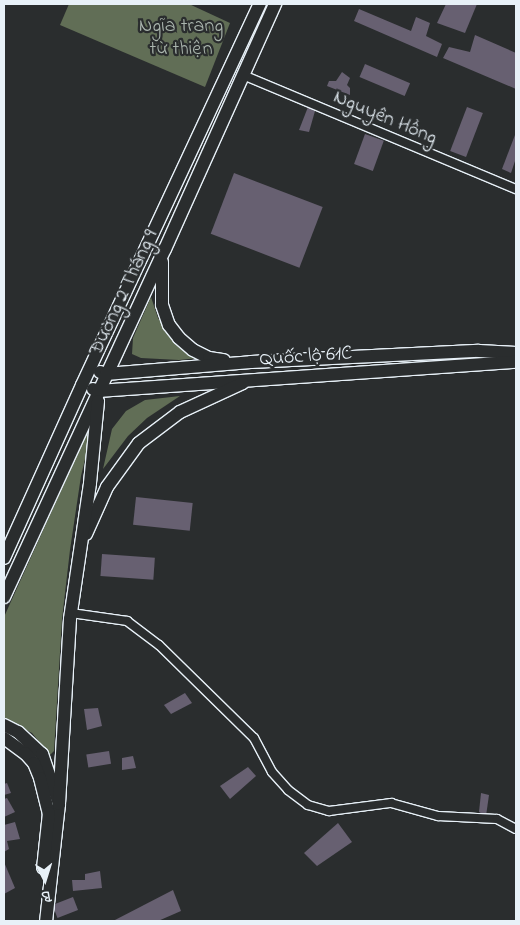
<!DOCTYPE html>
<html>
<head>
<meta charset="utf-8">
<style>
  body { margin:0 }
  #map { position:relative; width:520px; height:925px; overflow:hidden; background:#2a2d2e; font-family:"Indie Flower",sans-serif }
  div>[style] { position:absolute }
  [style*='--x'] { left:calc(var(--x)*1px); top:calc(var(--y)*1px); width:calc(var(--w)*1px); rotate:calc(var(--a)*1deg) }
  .green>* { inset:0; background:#616e56 }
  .building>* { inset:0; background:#676071; transform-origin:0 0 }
  .roads { filter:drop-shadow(1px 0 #e8f1f8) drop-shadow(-1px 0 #e8f1f8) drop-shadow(0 1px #e8f1f8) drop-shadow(0 -1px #e8f1f8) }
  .minor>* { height:8px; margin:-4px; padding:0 4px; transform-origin:4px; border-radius:4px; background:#2a2d2e }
  .trunk>* { height:12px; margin:-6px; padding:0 6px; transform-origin:6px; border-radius:6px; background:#2a2d2e }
  span { translate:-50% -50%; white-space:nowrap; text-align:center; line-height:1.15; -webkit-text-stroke:4.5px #2a2d2e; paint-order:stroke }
  .park-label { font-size:20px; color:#abb6af }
  .street-label { font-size:20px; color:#e8f1f8 }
  .frame { position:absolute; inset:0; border:5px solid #e8f1f8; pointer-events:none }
  .north { position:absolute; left:20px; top:855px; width:50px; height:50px; -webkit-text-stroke:4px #2a2d2e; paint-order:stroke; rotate:175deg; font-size:14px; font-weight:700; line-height:20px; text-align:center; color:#e8f1f8 }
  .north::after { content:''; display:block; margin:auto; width:18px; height:22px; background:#e8f1f8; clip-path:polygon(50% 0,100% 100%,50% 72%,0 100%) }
</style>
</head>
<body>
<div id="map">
  <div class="green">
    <i style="clip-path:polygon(69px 4px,189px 4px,230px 23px,205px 87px,60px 25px)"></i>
    <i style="clip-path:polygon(151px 297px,158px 318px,170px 336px,198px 358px,179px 360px,141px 358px,132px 354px,133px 338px)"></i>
    <i style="clip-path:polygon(180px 396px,147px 418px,128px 436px,103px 469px,112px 429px,126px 411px,145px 400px)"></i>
    <i style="clip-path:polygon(87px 433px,91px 434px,81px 476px,70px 550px,62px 619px,54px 751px,50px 755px,32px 733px,4px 718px,4px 617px)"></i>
  </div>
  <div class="building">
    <i style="clip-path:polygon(446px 4px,477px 4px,465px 33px,437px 23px)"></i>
    <i style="clip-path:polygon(359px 9px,411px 31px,416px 17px,430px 23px,426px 36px,442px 44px,437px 57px,354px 21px)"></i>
    <i style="clip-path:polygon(475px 35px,516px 53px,516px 89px,443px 58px,449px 47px,470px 52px)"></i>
    <i style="left:365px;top:64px;width:49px;height:14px;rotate:23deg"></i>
    <i style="clip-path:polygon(342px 72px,350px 78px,347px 85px,350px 88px,350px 95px,327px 86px,329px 81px,336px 81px)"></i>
    <i style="clip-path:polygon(308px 107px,315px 111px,309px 132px,299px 130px)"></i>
    <i style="left:467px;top:107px;width:17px;height:47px;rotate:21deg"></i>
    <i style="left:365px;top:134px;width:20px;height:32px;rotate:20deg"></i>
    <i style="clip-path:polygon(515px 135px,516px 158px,511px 173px,502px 169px)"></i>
    <i style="left:234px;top:173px;width:95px;height:65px;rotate:21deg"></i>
    <i style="left:136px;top:497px;width:57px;height:28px;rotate:6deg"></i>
    <i style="left:102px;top:554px;width:53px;height:22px;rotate:4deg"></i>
    <i style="clip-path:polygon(185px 693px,192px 703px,171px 714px,164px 705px)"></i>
    <i style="clip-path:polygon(98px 708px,102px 726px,87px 730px,84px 709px)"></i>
    <i style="left:109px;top:751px;width:13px;height:23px;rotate:81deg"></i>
    <i style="clip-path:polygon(133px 756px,136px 768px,122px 770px,122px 758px)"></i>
    <i style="clip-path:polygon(248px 767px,256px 776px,230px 799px,220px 786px)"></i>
    <i style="clip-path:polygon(7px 783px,11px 793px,4px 795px,4px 784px)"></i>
    <i style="clip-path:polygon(481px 793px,489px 795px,486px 816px,479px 812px)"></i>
    <i style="clip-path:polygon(7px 798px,15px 812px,4px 817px,4px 799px)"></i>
    <i style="clip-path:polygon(15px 822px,20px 839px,7px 841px,9px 849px,4px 852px,4px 825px)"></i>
    <i style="clip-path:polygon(338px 823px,352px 842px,317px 866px,304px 853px)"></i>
    <i style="clip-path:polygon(4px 862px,15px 888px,4px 894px)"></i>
    <i style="clip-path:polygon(100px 871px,102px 888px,73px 891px,72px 880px,85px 880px,85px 874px)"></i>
    <i style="clip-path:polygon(173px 890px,181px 911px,158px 921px,113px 921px)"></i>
    <i style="left:73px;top:897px;width:14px;height:22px;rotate:69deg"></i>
  </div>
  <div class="roads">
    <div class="minor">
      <i style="--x:243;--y:75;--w:296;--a:22.7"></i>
      <i style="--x:71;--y:613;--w:57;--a:8.1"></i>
      <i style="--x:127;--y:621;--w:40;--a:37"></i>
      <i style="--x:159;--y:645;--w:133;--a:44.4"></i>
      <i style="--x:254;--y:738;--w:38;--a:62"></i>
      <i style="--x:272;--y:772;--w:24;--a:48"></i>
      <i style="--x:288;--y:790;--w:25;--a:37"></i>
      <i style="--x:308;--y:805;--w:22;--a:16"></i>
      <i style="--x:329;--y:811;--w:63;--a:-7.4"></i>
      <i style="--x:391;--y:803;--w:49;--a:15.5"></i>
      <i style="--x:438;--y:816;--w:59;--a:2.9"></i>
      <i style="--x:497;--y:819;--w:21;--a:28"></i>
    </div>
    <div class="trunk">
      <i style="--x:162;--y:262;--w:43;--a:90"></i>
      <i style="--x:162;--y:305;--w:21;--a:71"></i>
      <i style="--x:169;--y:325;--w:16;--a:52"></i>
      <i style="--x:179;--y:338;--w:18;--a:41"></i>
      <i style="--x:193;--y:350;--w:18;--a:27"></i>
      <i style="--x:209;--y:358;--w:15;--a:8"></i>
      <i style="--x:100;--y:372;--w:6;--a:18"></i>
      <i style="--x:106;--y:374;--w:145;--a:-4.7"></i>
      <i style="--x:251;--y:362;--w:228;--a:-2.8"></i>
      <i style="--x:479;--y:351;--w:37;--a:3"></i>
      <i style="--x:93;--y:389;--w:5;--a:22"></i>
      <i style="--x:98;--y:391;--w:419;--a:-4"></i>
      <i style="--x:86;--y:534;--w:51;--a:-65.9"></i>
      <i style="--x:107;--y:487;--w:54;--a:-54"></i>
      <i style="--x:139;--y:443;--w:51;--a:-37.1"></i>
      <i style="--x:180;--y:412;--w:69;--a:-24.7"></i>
      <i style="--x:4;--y:558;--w:190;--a:-65.7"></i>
      <i style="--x:82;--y:385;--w:421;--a:-65"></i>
      <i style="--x:4;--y:597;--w:383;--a:-65.2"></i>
      <i style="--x:165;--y:249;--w:269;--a:-65.8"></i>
      <i style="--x:4;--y:725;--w:16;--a:27"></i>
      <i style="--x:18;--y:732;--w:33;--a:43"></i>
      <i style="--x:42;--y:754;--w:53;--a:71.2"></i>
      <i style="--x:59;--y:804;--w:118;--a:96.3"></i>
      <i style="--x:4;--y:738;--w:26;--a:36"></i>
      <i style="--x:25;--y:753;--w:13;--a:48"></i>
      <i style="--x:34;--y:763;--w:16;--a:68"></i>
      <i style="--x:40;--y:778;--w:36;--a:76"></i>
      <i style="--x:49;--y:813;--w:55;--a:96.2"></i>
      <i style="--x:59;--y:804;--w:185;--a:-86.6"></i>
      <i style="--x:70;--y:619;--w:137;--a:-81.6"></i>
      <i style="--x:90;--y:483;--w:82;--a:-84.4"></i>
    </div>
  </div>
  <div class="park-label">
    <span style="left:181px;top:38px">Ngĩa trang<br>từ thiện</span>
  </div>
  <div class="street-label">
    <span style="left:385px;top:118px;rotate:23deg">Nguyên Hồng</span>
    <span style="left:124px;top:293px;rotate:-65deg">Đường 2 Tháng 9</span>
    <span style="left:306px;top:357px;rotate:-4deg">Quốc lộ 61C</span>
  </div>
  <div class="frame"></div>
  <div class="north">B</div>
</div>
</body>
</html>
